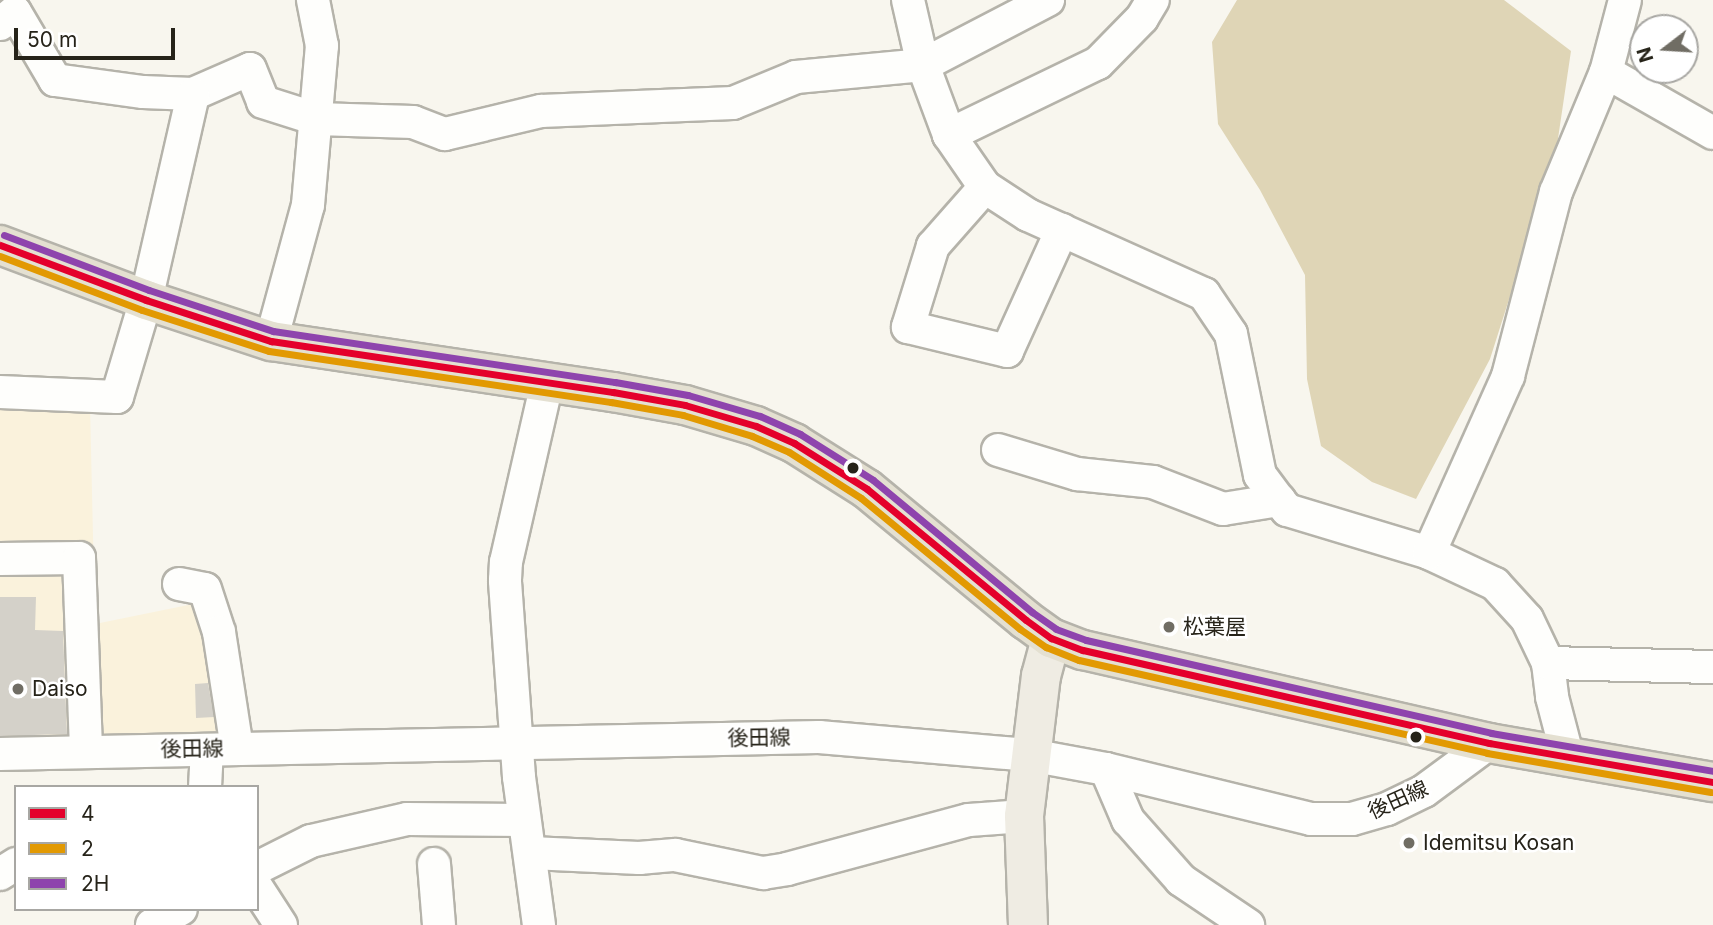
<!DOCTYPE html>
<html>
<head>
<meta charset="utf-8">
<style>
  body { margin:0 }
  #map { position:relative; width:1713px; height:925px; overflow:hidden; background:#f8f6ee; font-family:Inter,"Noto Sans JP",sans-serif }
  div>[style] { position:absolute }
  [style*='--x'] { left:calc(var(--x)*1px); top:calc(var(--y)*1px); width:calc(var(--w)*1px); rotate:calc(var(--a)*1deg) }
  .built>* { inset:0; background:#faf2dc }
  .forest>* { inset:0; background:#dfd5b6 }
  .building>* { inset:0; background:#d4d1c9 }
  .roads { filter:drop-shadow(2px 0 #b5b3aa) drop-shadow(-2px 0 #b5b3aa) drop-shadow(0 2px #b5b3aa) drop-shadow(0 -2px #b5b3aa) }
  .minor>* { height:32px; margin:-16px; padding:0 16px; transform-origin:16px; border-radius:16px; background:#fefefc }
  .major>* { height:38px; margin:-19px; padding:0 19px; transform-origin:19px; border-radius:19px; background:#efece3 }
  .highway>* { height:38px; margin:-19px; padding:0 19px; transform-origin:19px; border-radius:19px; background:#e4e0d1 }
  .bus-1>* { height:7px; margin:-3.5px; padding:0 3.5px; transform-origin:3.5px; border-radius:3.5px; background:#e4002b }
  .bus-2>* { height:7px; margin:-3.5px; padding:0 3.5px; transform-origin:3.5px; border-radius:3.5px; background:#e29902 }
  .bus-3>* { height:7px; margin:-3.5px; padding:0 3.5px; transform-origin:3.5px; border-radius:3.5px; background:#8e44ad }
  .dots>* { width:19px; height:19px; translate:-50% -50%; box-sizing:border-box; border:4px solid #fff; border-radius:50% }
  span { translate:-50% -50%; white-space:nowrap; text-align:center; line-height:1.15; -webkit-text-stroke:5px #fff; paint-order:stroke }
  .poi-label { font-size:21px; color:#262319 }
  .left { translate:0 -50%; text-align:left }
  .street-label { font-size:21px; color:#262319 }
  .legend { position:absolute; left:14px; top:785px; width:245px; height:126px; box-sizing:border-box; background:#fff; border:2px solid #a8a7a3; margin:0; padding:9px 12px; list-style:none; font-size:21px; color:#262319 }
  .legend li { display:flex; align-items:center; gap:14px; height:35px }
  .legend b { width:35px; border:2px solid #a8a7a3 }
  .north { position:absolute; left:1629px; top:14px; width:70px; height:70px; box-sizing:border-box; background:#fff; border:2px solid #a8a7a3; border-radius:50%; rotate:253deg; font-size:19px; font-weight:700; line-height:28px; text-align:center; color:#262319 }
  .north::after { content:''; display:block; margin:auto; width:24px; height:32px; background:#706d64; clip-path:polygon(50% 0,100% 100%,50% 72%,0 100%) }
  .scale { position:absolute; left:14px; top:28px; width:161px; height:32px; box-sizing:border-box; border:4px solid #262319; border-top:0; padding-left:9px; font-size:21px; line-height:24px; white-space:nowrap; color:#262319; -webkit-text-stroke:5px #fff; paint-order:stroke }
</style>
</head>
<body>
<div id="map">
  <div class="built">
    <i style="clip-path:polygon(0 401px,90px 405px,95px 624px,198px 603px,215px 683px,217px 743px,0 745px)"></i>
  </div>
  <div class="forest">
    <i style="clip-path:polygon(1237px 0,1504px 0,1571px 51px,1556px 152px,1490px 359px,1416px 499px,1372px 482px,1321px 446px,1307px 379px,1305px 275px,1260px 190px,1218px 124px,1212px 42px)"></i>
  </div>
  <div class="building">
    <i style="clip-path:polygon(0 597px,36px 597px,35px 630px,63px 631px,67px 734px,0 736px)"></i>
    <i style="clip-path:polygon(208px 683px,214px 717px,196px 718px,195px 684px)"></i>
  </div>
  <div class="roads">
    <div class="minor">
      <i style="--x:908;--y:0;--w:67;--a:77"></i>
      <i style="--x:923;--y:65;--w:75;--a:69.6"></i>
      <i style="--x:949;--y:135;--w:63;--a:55.3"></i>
      <i style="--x:985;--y:187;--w:51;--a:33.1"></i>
      <i style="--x:1028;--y:215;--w:193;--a:24.2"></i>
      <i style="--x:1204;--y:294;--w:48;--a:56"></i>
      <i style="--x:1231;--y:334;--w:144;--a:78.4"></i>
      <i style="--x:1260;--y:475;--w:31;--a:53"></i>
      <i style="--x:1279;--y:500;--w:13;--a:51"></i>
      <i style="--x:1287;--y:510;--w:148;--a:16.8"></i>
      <i style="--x:1429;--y:553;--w:73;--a:25.2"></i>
      <i style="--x:1495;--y:584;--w:47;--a:47.6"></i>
      <i style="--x:1527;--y:619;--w:49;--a:64.5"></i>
      <i style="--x:1548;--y:663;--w:34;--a:83"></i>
      <i style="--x:1552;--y:697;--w:63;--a:75.3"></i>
      <i style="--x:0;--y:24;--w:19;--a:-39"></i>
      <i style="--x:15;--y:12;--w:79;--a:59.5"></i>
      <i style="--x:55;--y:80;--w:89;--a:7.8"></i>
      <i style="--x:143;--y:92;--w:50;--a:2.3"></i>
      <i style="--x:193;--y:94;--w:62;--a:-23.7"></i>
      <i style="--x:250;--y:69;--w:35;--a:68"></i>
      <i style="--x:263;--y:102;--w:57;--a:17.5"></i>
      <i style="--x:317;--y:119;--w:96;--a:1.8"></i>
      <i style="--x:413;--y:122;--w:34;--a:21"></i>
      <i style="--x:445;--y:134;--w:99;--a:-13.5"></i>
      <i style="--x:541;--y:111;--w:192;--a:-2.4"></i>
      <i style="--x:733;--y:103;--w:68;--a:-22.4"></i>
      <i style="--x:796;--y:77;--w:128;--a:-5.4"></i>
      <i style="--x:923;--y:65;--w:141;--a:-27.5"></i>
      <i style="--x:1606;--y:72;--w:123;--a:29.7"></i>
      <i style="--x:949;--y:135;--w:165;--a:-25.8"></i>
      <i style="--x:1098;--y:63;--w:63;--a:-45.6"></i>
      <i style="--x:1142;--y:18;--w:21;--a:-59"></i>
      <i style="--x:985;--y:187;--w:79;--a:131.4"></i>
      <i style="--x:933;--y:246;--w:85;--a:107.2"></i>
      <i style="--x:908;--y:327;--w:102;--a:13.6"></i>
      <i style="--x:1007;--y:351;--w:133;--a:-65.6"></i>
      <i style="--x:271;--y:341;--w:141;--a:-74.8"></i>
      <i style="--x:308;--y:205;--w:160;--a:-85"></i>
      <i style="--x:322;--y:46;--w:47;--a:-101.1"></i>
      <i style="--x:0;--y:392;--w:117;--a:2.4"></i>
      <i style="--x:117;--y:397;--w:101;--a:-73.4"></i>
      <i style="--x:146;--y:300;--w:211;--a:-77.1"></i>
      <i style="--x:998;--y:450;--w:83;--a:16.9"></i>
      <i style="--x:1077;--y:474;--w:76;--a:6"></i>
      <i style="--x:1153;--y:482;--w:75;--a:21.1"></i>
      <i style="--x:1223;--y:509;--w:57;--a:-9.1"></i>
      <i style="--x:1429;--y:553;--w:194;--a:-65.9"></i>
      <i style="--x:1508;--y:376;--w:190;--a:-75.4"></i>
      <i style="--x:1556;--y:192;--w:130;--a:-67.4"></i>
      <i style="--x:1606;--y:72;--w:74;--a:-75.2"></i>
      <i style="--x:0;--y:559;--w:79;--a:-0.7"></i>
      <i style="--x:79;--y:558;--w:192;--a:87.9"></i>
      <i style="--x:179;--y:584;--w:26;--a:11"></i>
      <i style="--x:205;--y:589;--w:45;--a:72"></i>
      <i style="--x:219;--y:632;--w:117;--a:81.2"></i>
      <i style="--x:1548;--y:663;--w:165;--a:1.4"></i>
      <i style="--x:0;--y:754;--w:819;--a:-1.19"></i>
      <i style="--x:819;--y:737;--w:212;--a:4.9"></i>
      <i style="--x:1030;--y:755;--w:77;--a:10.4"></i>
      <i style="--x:1106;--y:769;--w:211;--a:13.7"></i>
      <i style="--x:1311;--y:819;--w:41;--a:0"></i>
      <i style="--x:1352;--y:819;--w:36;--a:-16"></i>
      <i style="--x:1387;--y:809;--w:41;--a:-25.9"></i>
      <i style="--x:1424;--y:791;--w:81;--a:-36.4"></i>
      <i style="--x:1106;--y:769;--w:56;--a:66.7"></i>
      <i style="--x:1128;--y:820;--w:80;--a:48.5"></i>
      <i style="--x:1181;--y:880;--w:81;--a:33.9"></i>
      <i style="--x:205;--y:787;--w:37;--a:-87"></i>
      <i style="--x:531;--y:853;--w:108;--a:2.7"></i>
      <i style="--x:639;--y:858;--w:36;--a:-5"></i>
      <i style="--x:675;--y:855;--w:90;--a:11.6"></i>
      <i style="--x:763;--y:873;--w:24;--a:-9"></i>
      <i style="--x:787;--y:869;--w:188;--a:-15.1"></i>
      <i style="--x:969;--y:820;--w:55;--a:-4.2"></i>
      <i style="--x:434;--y:864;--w:61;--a:85.3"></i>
      <i style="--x:257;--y:868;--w:60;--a:-26.6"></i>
      <i style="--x:311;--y:841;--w:98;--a:-12.9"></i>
      <i style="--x:407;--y:819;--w:117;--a:0.5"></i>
      <i style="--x:0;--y:874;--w:19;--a:-32"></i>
      <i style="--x:257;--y:888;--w:44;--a:57"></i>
      <i style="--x:152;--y:925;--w:33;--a:-29"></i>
      <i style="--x:539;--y:925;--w:149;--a:-97.7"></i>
      <i style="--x:519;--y:777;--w:197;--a:-94.1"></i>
      <i style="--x:505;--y:580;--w:18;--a:-87"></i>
      <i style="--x:506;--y:562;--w:184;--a:-77.1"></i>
    </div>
    <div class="major">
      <i style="--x:1028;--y:925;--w:109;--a:-92.1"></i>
      <i style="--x:1024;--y:816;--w:141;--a:-83.1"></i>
      <i style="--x:1041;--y:676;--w:39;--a:-75"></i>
    </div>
    <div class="highway">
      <i style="--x:0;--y:245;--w:156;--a:20.6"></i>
      <i style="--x:146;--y:300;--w:132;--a:18.2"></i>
      <i style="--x:271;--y:341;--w:346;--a:8.5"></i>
      <i style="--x:613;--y:392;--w:73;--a:10.2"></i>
      <i style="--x:685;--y:405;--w:74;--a:16.5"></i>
      <i style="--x:756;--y:426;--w:42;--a:24.1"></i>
      <i style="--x:794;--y:443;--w:86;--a:32.2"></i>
      <i style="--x:867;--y:489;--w:206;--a:39.5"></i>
      <i style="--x:1026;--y:620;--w:31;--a:36"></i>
      <i style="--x:1051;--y:638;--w:34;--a:21"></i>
      <i style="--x:1083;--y:650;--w:417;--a:12.9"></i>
      <i style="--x:1489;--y:743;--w:227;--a:9.9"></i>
    </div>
  </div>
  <div class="bus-1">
    <i style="--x:0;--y:245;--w:156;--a:20.6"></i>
    <i style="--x:146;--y:300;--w:132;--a:18.2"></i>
    <i style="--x:271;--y:341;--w:346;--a:8.5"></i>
    <i style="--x:613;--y:392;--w:73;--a:10.2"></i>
    <i style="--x:685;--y:405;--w:74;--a:16.5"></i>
    <i style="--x:756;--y:426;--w:42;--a:24.1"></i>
    <i style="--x:794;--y:443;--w:86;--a:32.2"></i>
    <i style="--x:867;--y:489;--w:206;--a:39.5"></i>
    <i style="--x:1026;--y:620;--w:31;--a:36"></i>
    <i style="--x:1051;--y:638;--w:34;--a:21"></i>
    <i style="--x:1083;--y:650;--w:417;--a:12.9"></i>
    <i style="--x:1489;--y:743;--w:227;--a:9.9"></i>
  </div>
  <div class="bus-2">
    <i style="--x:0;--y:256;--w:152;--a:20.8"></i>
    <i style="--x:142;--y:310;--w:133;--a:17.9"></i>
    <i style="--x:269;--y:351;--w:346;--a:8.5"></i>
    <i style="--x:611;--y:402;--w:73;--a:10.2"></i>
    <i style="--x:683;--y:415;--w:72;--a:16.9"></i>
    <i style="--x:752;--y:436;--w:40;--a:23.4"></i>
    <i style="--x:789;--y:452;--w:85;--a:32.6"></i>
    <i style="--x:861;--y:498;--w:206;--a:39.5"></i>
    <i style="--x:1020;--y:629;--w:32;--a:35"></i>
    <i style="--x:1046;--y:647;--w:35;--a:22"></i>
    <i style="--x:1079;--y:660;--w:418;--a:12.8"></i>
    <i style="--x:1487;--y:753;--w:227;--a:9.9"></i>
  </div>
  <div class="bus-3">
    <i style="--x:4;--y:235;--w:155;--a:20.8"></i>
    <i style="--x:149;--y:290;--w:131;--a:18.3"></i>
    <i style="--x:273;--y:331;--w:346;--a:8.5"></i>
    <i style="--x:615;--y:382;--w:74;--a:10.1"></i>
    <i style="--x:688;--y:395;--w:75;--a:16.3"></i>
    <i style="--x:760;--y:416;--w:44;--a:24.2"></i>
    <i style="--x:800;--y:434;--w:86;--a:32.2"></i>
    <i style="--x:873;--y:480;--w:207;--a:39.7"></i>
    <i style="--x:1032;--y:612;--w:29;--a:35"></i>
    <i style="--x:1056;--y:629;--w:32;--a:20"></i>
    <i style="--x:1086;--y:640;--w:416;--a:12.9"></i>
    <i style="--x:1491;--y:733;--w:225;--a:9.7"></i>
  </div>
  <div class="dots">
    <i style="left:853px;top:468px;background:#262319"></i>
    <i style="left:1169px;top:627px;background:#706d64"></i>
    <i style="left:18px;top:689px;background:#706d64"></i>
    <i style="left:1416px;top:737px;background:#262319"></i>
    <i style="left:1409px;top:843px;background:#706d64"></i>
  </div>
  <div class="poi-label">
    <span class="left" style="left:1183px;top:627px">松葉屋</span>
    <span class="left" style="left:32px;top:689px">Daiso</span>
    <span class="left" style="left:1423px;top:843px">Idemitsu Kosan</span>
  </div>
  <div class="street-label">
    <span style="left:759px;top:738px;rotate:-1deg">後田線</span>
    <span style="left:192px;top:749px;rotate:-1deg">後田線</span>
    <span style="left:1398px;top:800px;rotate:-24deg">後田線</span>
  </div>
  <ul class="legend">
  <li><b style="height:9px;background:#e4002b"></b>4</li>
  <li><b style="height:9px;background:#e29902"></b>2</li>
  <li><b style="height:9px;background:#8e44ad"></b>2H</li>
  </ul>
  <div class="north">N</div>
  <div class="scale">50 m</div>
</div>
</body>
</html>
